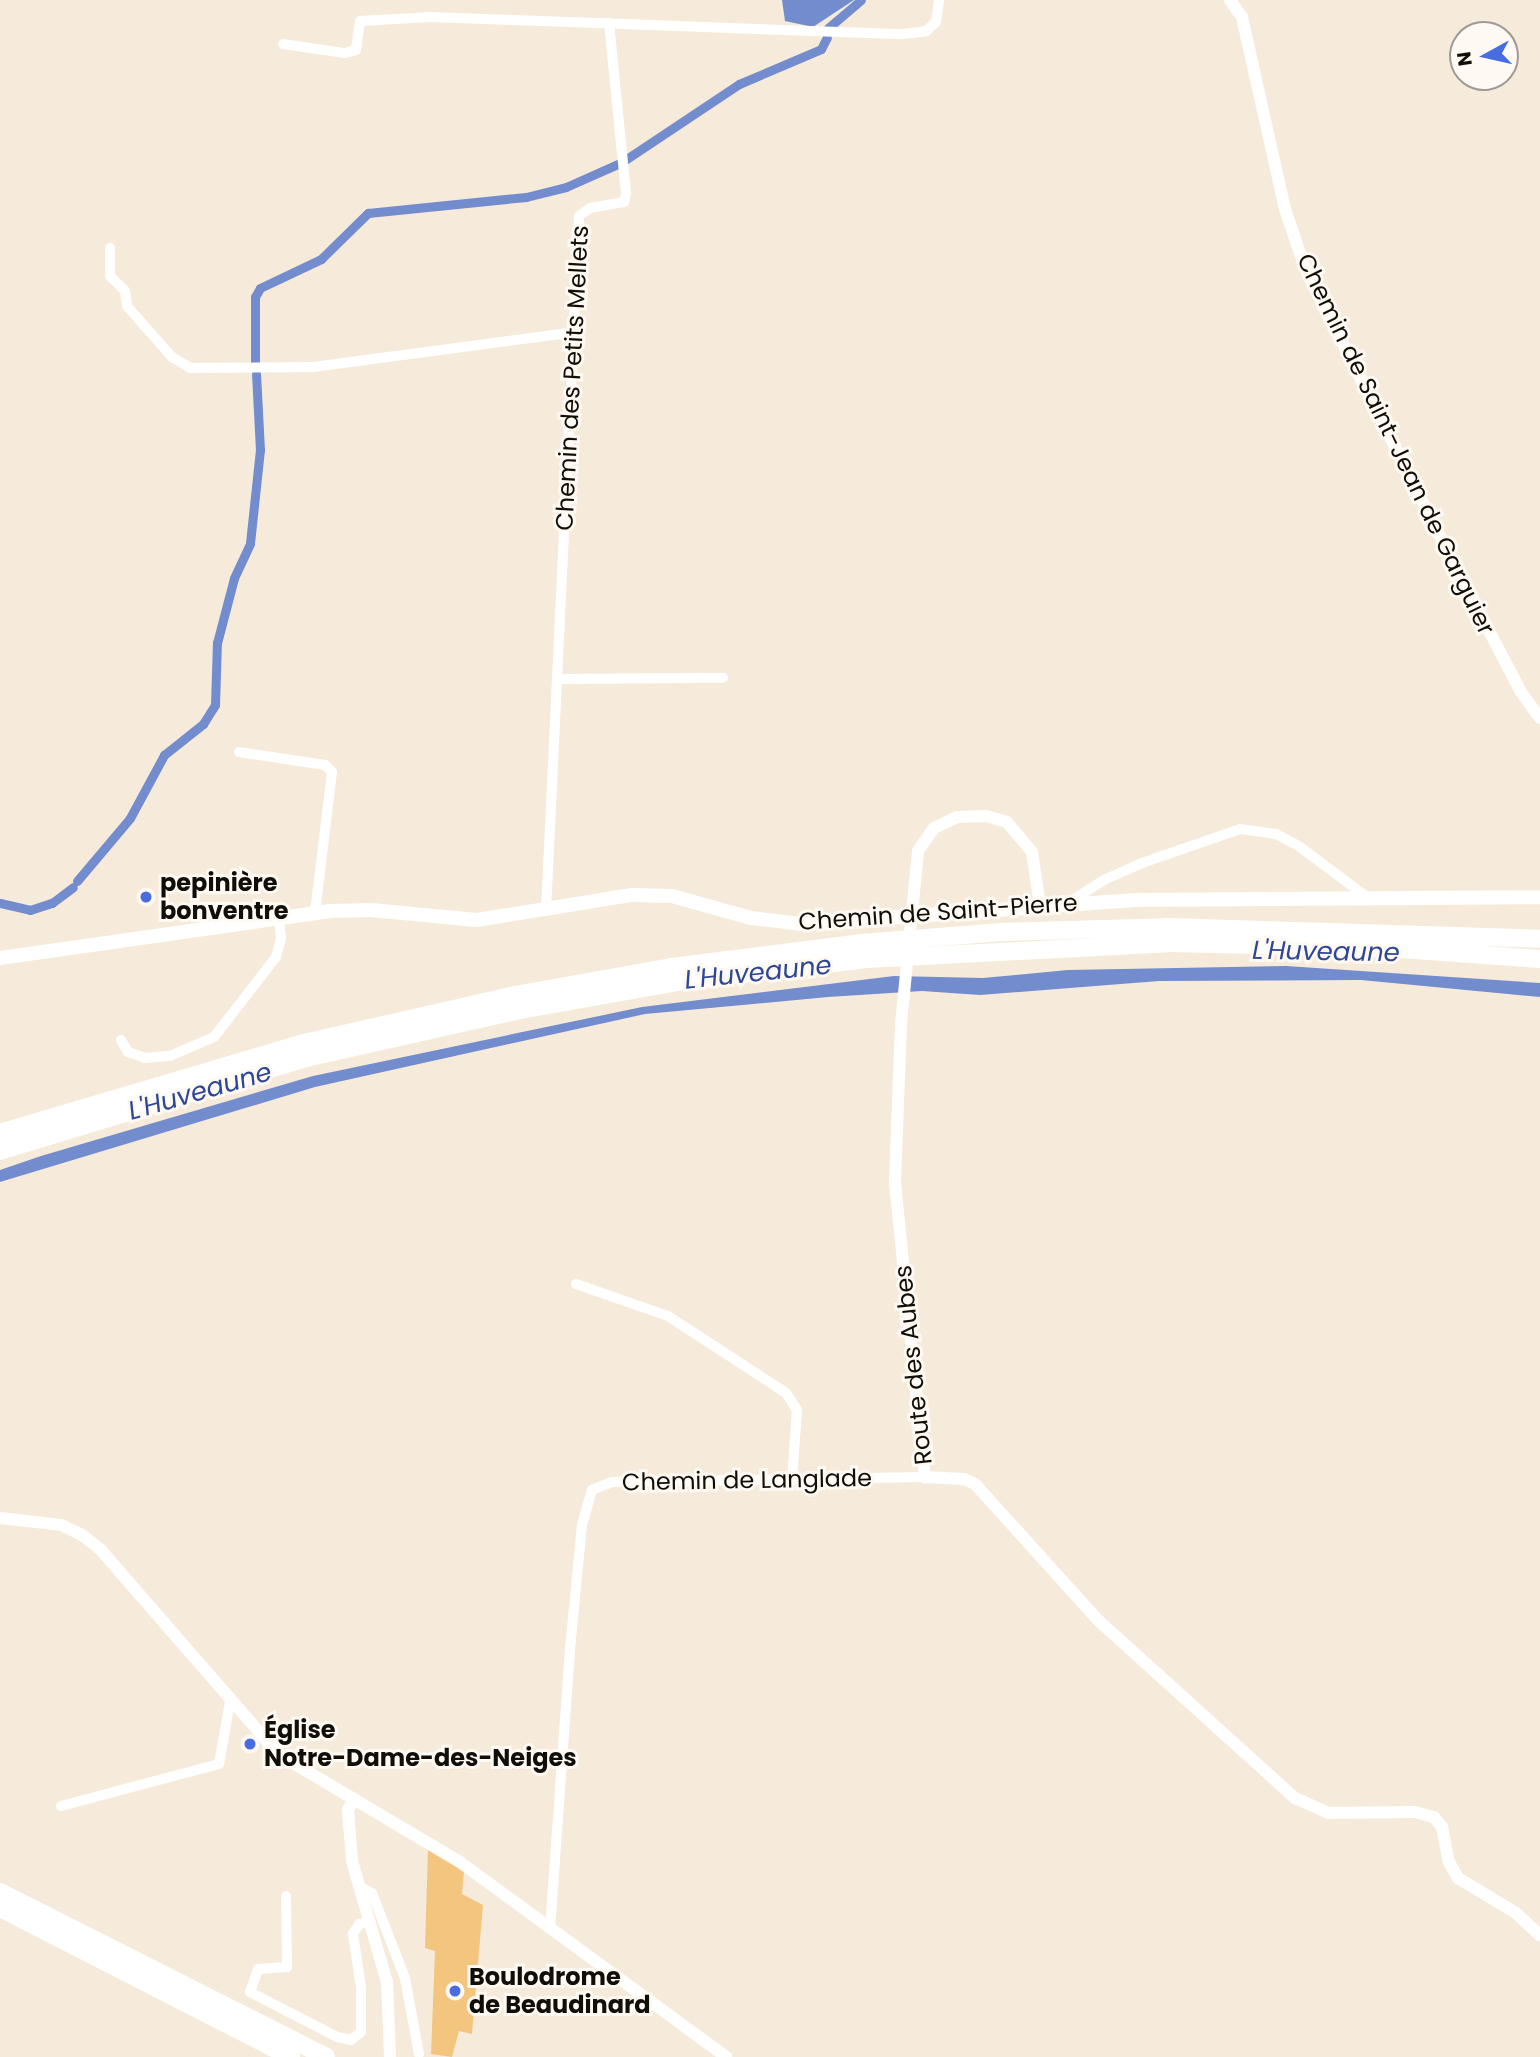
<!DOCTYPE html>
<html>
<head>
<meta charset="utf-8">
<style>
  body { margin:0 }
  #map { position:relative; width:1540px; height:2057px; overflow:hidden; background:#f6ebda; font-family:Poppins,sans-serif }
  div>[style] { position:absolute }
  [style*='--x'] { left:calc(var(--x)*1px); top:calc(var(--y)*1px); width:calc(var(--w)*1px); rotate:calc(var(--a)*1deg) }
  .green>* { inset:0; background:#f3c57f }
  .water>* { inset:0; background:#728ccd }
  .canal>* { height:9px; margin:-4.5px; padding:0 4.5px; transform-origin:4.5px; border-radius:4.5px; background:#728ccd }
  .minor>* { height:10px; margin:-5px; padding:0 5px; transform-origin:5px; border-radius:5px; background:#fff }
  .tertiary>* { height:12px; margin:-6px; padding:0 6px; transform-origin:6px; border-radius:6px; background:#fff }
  .secondary>* { height:14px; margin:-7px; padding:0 7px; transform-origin:7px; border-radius:7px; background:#fff }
  .motorway>* { height:18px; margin:-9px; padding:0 9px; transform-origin:9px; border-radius:9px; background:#fff }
  .dots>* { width:19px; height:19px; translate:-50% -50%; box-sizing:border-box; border:4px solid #fef9f2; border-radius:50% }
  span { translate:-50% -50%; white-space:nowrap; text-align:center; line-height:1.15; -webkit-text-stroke:6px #fef9f2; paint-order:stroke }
  .street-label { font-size:24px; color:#110e08 }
  .poi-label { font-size:24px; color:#110e08; font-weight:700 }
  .left { translate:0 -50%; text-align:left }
  .water-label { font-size:26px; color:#2d4796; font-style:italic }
  .north { position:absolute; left:1449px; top:21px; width:70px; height:70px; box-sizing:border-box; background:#fef9f2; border:2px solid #9f9b94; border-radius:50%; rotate:262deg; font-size:19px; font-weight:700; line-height:28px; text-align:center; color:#110e08 }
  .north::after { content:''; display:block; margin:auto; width:24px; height:32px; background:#476de0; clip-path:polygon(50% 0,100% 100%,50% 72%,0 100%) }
</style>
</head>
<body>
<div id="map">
  <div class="green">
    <i style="clip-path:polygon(428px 1848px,464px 1872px,462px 1894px,483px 1905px,472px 2034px,459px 2031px,452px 2057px,431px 2054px,435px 1951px,425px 1948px)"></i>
  </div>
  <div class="water">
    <i style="clip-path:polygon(782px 0,854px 0,813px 27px,785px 21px)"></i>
    <i style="clip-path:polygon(1286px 966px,1540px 983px,1540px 997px,1361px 980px,1159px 981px,980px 995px,922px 991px,828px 997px,645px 1014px,315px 1087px,0 1182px,0 1170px,41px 1156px,313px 1076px,642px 1007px,894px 976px,983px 978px,1068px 970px)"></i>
  </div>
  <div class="canal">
    <i style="--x:828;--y:28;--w:43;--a:-40.3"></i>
    <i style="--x:625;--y:160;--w:137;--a:-33.7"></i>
    <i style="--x:739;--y:84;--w:89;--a:-23.1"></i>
    <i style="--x:821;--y:49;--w:13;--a:-63"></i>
    <i style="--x:255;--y:368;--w:71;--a:-90"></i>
    <i style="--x:255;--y:297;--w:10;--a:-61"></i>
    <i style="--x:260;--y:288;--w:68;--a:-25.4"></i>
    <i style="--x:321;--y:259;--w:66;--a:-44.4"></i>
    <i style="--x:368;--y:213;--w:159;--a:-5.8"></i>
    <i style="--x:526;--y:197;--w:41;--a:-14"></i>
    <i style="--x:566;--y:187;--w:57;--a:-23.9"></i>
    <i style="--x:77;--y:881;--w:82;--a:-49.9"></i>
    <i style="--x:130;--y:818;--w:72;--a:-61.6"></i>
    <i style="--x:164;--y:755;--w:50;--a:-38.5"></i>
    <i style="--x:203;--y:724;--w:22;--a:-58"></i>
    <i style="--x:215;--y:705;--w:62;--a:-88.2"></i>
    <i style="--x:217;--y:643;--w:67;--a:-75.3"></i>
    <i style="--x:234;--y:578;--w:38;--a:-65"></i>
    <i style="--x:250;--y:543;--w:94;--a:-83.9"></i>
    <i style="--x:260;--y:450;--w:76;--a:-93"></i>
    <i style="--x:0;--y:903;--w:31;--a:13"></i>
    <i style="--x:30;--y:910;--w:23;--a:-18"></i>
    <i style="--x:52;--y:903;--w:26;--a:-37"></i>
  </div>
  <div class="minor">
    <i style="--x:283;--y:44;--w:63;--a:8.3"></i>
    <i style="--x:345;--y:53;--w:11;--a:-15"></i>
    <i style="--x:356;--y:50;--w:29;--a:-82"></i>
    <i style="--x:360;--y:21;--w:71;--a:-3.2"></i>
    <i style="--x:431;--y:17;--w:472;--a:2.1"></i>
    <i style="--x:903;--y:34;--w:23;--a:-7"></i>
    <i style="--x:926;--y:31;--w:13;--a:-42"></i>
    <i style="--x:936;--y:22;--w:22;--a:-82"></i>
    <i style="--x:110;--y:248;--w:28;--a:90"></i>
    <i style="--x:110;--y:276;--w:21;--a:45"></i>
    <i style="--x:125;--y:291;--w:15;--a:82"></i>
    <i style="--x:127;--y:306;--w:68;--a:48.6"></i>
    <i style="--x:172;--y:357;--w:21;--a:31"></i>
    <i style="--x:190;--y:368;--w:123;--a:-0.5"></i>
    <i style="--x:313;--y:367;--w:263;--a:-7.6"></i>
    <i style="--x:560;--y:679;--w:163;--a:-0.4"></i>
    <i style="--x:239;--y:752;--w:87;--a:8.6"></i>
    <i style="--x:325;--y:765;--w:10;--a:45"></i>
    <i style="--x:332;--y:772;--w:141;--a:96.9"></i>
    <i style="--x:1068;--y:903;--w:43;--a:-32.6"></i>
    <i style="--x:1104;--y:880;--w:42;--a:-24.1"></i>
    <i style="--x:1142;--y:863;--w:104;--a:-19.1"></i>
    <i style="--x:1240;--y:829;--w:36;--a:8"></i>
    <i style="--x:1276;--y:834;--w:27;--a:28"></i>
    <i style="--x:1300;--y:847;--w:84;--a:36.7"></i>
    <i style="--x:546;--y:911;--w:696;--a:-87.28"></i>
    <i style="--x:579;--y:216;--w:14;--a:-36"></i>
    <i style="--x:590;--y:208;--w:35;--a:-10"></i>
    <i style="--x:624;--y:202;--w:9;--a:-77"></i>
    <i style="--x:626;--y:193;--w:171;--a:-95.7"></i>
    <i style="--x:121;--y:1040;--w:14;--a:60"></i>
    <i style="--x:128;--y:1052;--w:18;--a:19"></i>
    <i style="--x:145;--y:1058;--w:25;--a:-5"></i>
    <i style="--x:170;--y:1056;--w:48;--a:-23.4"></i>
    <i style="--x:214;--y:1037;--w:101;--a:-52.2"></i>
    <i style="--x:276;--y:957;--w:20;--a:-75"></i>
    <i style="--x:281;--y:938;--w:20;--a:-96"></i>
    <i style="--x:576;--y:1284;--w:97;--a:19.2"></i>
    <i style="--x:668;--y:1316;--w:141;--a:33.1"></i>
    <i style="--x:786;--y:1393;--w:20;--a:57"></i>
    <i style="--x:797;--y:1410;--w:70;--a:94.1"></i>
    <i style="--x:61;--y:1806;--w:163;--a:-14.9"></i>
    <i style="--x:219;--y:1764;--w:63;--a:-79.9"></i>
    <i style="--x:358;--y:1886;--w:16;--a:27"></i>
    <i style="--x:372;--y:1893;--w:91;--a:68.8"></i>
    <i style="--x:405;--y:1978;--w:77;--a:79.6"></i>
    <i style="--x:286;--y:1896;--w:71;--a:89.2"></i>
    <i style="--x:287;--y:1967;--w:29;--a:176"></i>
    <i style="--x:258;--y:1969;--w:24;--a:109"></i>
    <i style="--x:250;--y:1992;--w:98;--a:27.3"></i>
    <i style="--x:337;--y:2037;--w:14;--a:12"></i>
    <i style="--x:351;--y:2040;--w:13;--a:-39"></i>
    <i style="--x:361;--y:2032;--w:44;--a:-90"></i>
    <i style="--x:361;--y:1988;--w:55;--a:-98.4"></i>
    <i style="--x:353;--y:1934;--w:12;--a:-59"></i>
    <i style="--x:359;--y:1924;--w:10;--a:-11"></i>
    <i style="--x:550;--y:1929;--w:281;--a:-85.9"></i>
    <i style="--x:570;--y:1649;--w:125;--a:-84.5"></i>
    <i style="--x:582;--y:1525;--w:36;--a:-74"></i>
    <i style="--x:592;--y:1490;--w:22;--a:-22"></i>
    <i style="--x:612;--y:1482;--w:313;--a:-0.9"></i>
  </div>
  <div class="tertiary">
    <i style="--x:1230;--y:0;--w:21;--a:55"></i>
    <i style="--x:1242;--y:17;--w:197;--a:77.4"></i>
    <i style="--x:1285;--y:209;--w:62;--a:71.3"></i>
    <i style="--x:1305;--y:268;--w:313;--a:63.3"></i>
    <i style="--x:1446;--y:548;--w:162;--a:62.5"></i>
    <i style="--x:1521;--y:692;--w:32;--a:54"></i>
    <i style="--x:1040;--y:905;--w:54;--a:-98.6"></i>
    <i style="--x:1032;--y:852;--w:39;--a:-130"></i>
    <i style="--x:1007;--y:822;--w:22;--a:-164"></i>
    <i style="--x:986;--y:816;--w:29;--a:178"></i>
    <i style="--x:957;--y:817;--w:25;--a:154"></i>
    <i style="--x:934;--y:828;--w:28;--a:125"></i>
    <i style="--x:918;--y:851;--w:174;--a:95.6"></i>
    <i style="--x:901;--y:1024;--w:159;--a:92.2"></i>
    <i style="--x:895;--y:1183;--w:296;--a:84.2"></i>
    <i style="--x:925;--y:1477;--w:39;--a:3"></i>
    <i style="--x:964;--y:1479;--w:12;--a:24"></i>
    <i style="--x:975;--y:1484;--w:185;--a:47.9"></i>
    <i style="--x:1099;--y:1621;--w:264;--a:42.1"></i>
    <i style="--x:1295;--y:1798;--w:36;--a:24"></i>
    <i style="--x:1328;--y:1813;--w:87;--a:-0.7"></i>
    <i style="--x:1415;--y:1812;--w:20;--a:15"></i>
    <i style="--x:1434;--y:1817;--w:13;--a:51"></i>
    <i style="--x:1442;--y:1827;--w:36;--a:79"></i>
    <i style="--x:1449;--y:1862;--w:18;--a:61"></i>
    <i style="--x:1458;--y:1878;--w:68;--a:31.1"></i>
    <i style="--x:1516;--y:1913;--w:33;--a:43"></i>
    <i style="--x:0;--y:1518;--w:61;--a:6.5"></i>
    <i style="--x:61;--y:1525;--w:23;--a:25"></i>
    <i style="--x:82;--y:1535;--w:23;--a:38"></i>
    <i style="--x:100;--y:1549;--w:271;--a:49"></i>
    <i style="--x:278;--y:1754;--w:212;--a:30.7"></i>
    <i style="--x:460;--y:1862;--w:330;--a:36.2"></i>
    <i style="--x:354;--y:1799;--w:13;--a:119"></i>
    <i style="--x:348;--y:1810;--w:51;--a:85.5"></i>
    <i style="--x:352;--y:1861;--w:126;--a:73.9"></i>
    <i style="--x:387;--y:1982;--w:75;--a:87.7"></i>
  </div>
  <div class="secondary">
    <i style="--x:0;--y:958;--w:332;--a:-8.1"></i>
    <i style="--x:329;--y:911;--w:42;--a:-1.4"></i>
    <i style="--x:371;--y:910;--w:106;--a:5.4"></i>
    <i style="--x:477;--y:920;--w:157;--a:-9.2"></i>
    <i style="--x:632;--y:895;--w:40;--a:1.4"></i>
    <i style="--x:672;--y:896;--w:82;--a:15.6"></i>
    <i style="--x:751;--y:918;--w:50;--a:6.8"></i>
    <i style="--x:801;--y:924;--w:332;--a:-4.1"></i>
    <i style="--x:1132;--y:900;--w:408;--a:-0.4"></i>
  </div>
  <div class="motorway">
    <i style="--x:0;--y:1133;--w:317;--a:-16.5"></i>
    <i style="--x:304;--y:1043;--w:216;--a:-12.8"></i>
    <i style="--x:515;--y:995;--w:159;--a:-10.1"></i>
    <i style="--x:672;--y:967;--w:192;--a:-7.2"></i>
    <i style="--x:862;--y:943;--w:140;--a:-4.5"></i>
    <i style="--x:1002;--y:932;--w:164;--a:-1.7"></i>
    <i style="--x:1166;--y:927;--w:374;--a:1.8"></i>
    <i style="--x:0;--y:1151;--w:320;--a:-16.9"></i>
    <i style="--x:306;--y:1058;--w:219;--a:-12.6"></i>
    <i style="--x:520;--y:1010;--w:159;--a:-10.1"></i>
    <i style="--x:677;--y:982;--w:191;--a:-6.9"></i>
    <i style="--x:867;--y:959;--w:301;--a:-3"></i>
    <i style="--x:1168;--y:943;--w:218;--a:1.3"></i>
    <i style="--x:1386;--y:948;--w:154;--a:4.1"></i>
    <i style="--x:0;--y:1892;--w:365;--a:26.8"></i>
    <i style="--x:0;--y:1908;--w:327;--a:27.1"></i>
  </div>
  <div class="dots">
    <i style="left:146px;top:897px;background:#476de0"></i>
    <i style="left:250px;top:1744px;background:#476de0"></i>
    <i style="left:455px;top:1991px;background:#476de0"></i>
  </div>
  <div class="street-label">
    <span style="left:572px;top:378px;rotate:-87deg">Chemin des Petits Mellets</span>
    <span style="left:1396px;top:444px;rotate:64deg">Chemin de Saint-Jean de Garguier</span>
    <span style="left:938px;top:912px;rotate:-4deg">Chemin de Saint-Pierre</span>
    <span style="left:913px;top:1365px;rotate:-96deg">Route des Aubes</span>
    <span style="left:747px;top:1480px;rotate:-1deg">Chemin de Langlade</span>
  </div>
  <div class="poi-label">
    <span class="left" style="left:160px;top:897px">pepinière<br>bonventre</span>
    <span class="left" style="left:264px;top:1744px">Église<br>Notre-Dame-des-Neiges</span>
    <span class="left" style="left:469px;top:1991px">Boulodrome<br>de Beaudinard</span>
  </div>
  <div class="water-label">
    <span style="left:1326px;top:952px;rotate:1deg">L'Huveaune</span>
    <span style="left:758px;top:973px;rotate:-6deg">L'Huveaune</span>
    <span style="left:200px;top:1092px;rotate:-16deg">L'Huveaune</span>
  </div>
  <div class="north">N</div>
</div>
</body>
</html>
